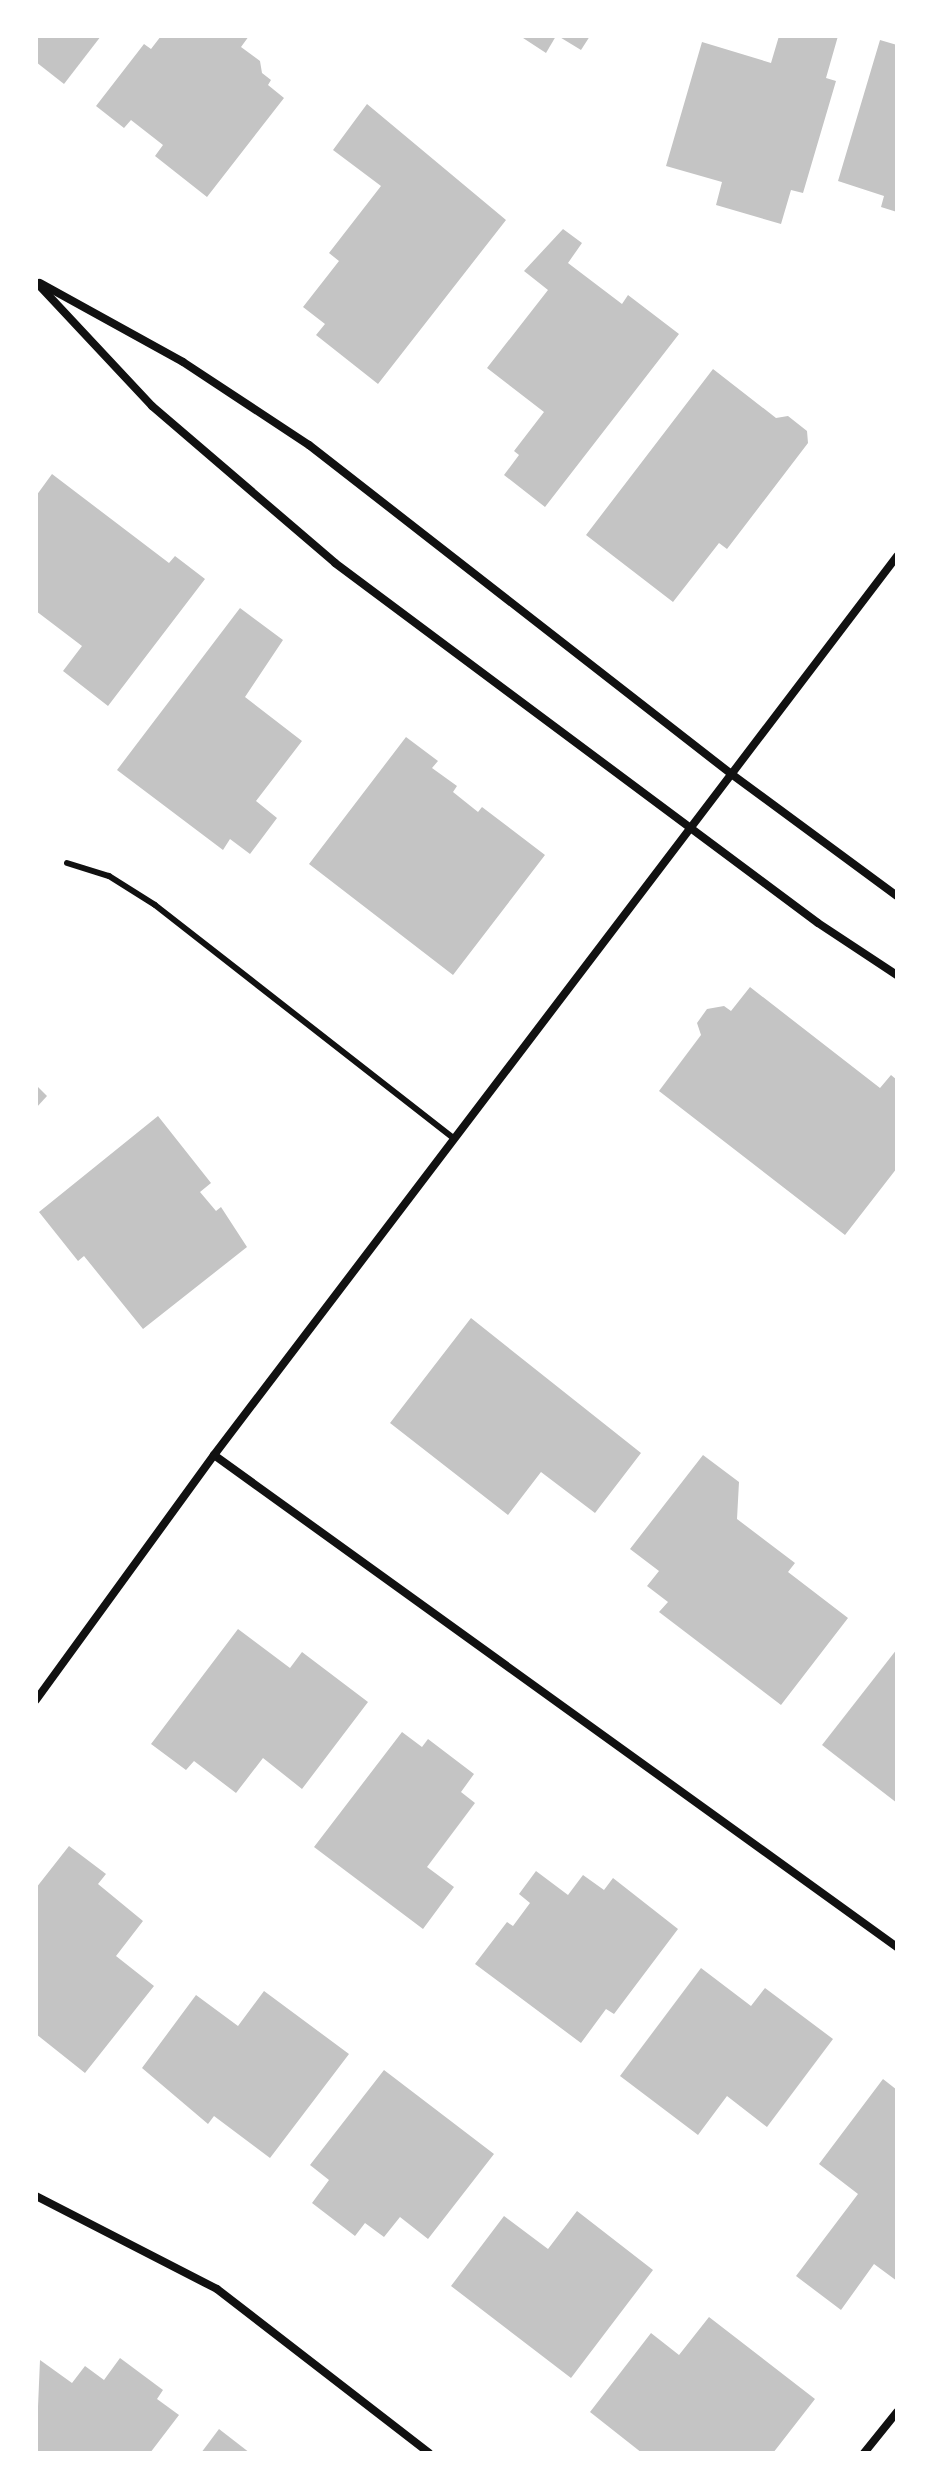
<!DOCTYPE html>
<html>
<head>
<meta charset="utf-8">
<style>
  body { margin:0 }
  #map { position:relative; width:933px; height:2489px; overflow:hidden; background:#fff; font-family:"Archivo Narrow",sans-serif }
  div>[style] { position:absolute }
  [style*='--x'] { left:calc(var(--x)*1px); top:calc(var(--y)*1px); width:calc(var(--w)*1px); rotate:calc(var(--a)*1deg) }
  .building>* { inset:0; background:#c4c4c4 }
  .service>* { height:6px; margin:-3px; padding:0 3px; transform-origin:3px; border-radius:3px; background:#111 }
  .minor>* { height:8px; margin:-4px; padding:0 4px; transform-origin:4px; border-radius:4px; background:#111 }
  span { translate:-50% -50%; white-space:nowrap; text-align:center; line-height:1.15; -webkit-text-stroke:7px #fff; paint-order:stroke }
  .frame { position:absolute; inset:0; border:38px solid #fff; pointer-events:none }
</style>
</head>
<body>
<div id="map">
  <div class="building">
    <i style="clip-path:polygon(36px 36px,101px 36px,64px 84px,36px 62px)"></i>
    <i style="clip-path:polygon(161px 36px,249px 36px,241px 47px,260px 61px,262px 73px,271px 80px,268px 85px,284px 98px,207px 197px,155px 156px,163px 145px,131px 120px,124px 128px,96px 106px,144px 44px,151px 49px)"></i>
    <i style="clip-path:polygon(520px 36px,556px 36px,546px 53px)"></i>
    <i style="clip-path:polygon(558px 36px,590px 36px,581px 50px)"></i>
    <i style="clip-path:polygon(779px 36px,838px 36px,826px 78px,836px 81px,803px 193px,791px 190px,781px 224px,716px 205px,722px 182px,666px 166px,702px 42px,771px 63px)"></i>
    <i style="clip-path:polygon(880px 40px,897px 45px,897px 212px,881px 207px,884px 196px,838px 181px)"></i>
    <i style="clip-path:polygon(367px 104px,506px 220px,378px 384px,316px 335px,325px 324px,303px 307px,339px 261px,329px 253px,381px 186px,333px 150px)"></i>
    <i style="clip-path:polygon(563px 229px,582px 243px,568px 263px,622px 304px,628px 295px,679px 334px,545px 507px,504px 475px,519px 455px,514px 451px,544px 412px,487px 368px,548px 290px,524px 271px)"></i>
    <i style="clip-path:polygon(713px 369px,776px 418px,788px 416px,807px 431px,808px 443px,727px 549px,719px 543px,673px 602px,586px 535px)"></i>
    <i style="clip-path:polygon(52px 474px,169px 563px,175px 556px,205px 579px,108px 706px,63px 671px,82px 646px,36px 611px,36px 496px)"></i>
    <i style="clip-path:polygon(240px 608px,283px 640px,245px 697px,302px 741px,256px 801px,277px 818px,250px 854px,230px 839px,223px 850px,117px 770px)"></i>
    <i style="clip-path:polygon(406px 737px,438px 761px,432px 768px,457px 786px,453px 792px,478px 812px,482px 807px,545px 855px,453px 975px,309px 864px)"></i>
    <i style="clip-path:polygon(750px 987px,880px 1088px,891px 1075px,897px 1080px,897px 1168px,845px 1235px,659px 1091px,701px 1035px,697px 1023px,707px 1009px,724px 1006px,731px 1011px)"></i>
    <i style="clip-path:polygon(36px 1085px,47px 1096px,36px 1108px)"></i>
    <i style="clip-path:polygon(158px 1116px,211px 1183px,200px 1192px,216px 1211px,221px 1207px,247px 1247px,143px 1329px,84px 1256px,78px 1261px,39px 1212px)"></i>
    <i style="clip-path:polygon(471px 1318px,641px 1453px,595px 1513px,541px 1472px,508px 1515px,390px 1423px)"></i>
    <i style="clip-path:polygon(703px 1455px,739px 1482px,737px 1519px,795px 1563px,788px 1572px,848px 1618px,781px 1705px,659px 1612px,668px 1602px,647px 1586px,659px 1571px,630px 1549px)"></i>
    <i style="clip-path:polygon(238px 1629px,290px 1668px,302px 1652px,368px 1702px,302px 1789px,263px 1758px,236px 1793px,194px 1761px,186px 1770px,151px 1744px)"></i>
    <i style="clip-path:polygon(897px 1649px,897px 1803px,822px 1745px)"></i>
    <i style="clip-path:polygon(402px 1732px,422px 1747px,428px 1739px,474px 1774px,461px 1792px,475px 1803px,427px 1867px,454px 1887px,423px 1929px,314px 1847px)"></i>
    <i style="clip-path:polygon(69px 1846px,106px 1874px,98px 1884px,143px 1921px,116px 1956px,154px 1986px,85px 2073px,36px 2034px,36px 1888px)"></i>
    <i style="clip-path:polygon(536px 1871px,568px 1895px,583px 1875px,604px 1890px,613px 1878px,678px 1929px,614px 2014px,606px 2009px,581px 2043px,475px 1964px,507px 1922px,513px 1926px,530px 1903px,519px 1894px)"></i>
    <i style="clip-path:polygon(701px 1968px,751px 2006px,765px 1988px,833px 2039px,767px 2127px,727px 2096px,698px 2135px,620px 2076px)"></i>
    <i style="clip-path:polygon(264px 1991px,349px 2054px,270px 2158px,214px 2116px,208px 2124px,142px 2068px,196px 1995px,238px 2026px)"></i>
    <i style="clip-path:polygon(384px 2070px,494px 2154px,428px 2239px,400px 2217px,384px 2237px,365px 2223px,355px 2236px,312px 2203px,329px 2180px,310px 2165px)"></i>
    <i style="clip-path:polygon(883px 2079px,897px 2090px,897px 2281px,874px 2264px,841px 2310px,796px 2276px,858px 2194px,819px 2164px)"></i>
    <i style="clip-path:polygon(577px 2211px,653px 2270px,571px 2378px,451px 2286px,504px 2216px,548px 2249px)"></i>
    <i style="clip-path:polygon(709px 2317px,815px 2399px,773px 2453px,642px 2453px,590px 2412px,651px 2333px,679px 2355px)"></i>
    <i style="clip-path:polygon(120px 2358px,163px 2390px,157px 2399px,179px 2415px,150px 2453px,36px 2453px,40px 2360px,72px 2383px,85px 2366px,104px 2380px)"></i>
    <i style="clip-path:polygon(219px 2429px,250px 2453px,201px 2453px)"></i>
  </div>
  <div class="service">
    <i style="--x:67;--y:863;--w:44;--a:17.2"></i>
    <i style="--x:109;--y:876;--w:54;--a:32.2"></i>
    <i style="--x:155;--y:905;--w:380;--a:38"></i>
  </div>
  <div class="minor">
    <i style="--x:36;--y:282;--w:170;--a:46.9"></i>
    <i style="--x:152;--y:406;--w:241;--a:40.6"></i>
    <i style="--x:335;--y:563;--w:602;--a:36.7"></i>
    <i style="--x:818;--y:923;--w:95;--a:33.4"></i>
    <i style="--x:40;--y:283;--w:163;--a:28.9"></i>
    <i style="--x:183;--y:362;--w:151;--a:33.4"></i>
    <i style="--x:309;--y:445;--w:534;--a:37.92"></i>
    <i style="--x:730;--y:773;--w:207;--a:36.4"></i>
    <i style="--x:214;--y:1455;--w:842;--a:35.77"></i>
    <i style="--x:36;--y:1700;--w:303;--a:-54"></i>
    <i style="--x:214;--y:1455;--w:1129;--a:-52.77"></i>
    <i style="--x:36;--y:2196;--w:203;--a:27.2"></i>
    <i style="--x:217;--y:2289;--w:268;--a:37.7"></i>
    <i style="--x:864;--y:2453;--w:53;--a:-51.2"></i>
  </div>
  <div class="frame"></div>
</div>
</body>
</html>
